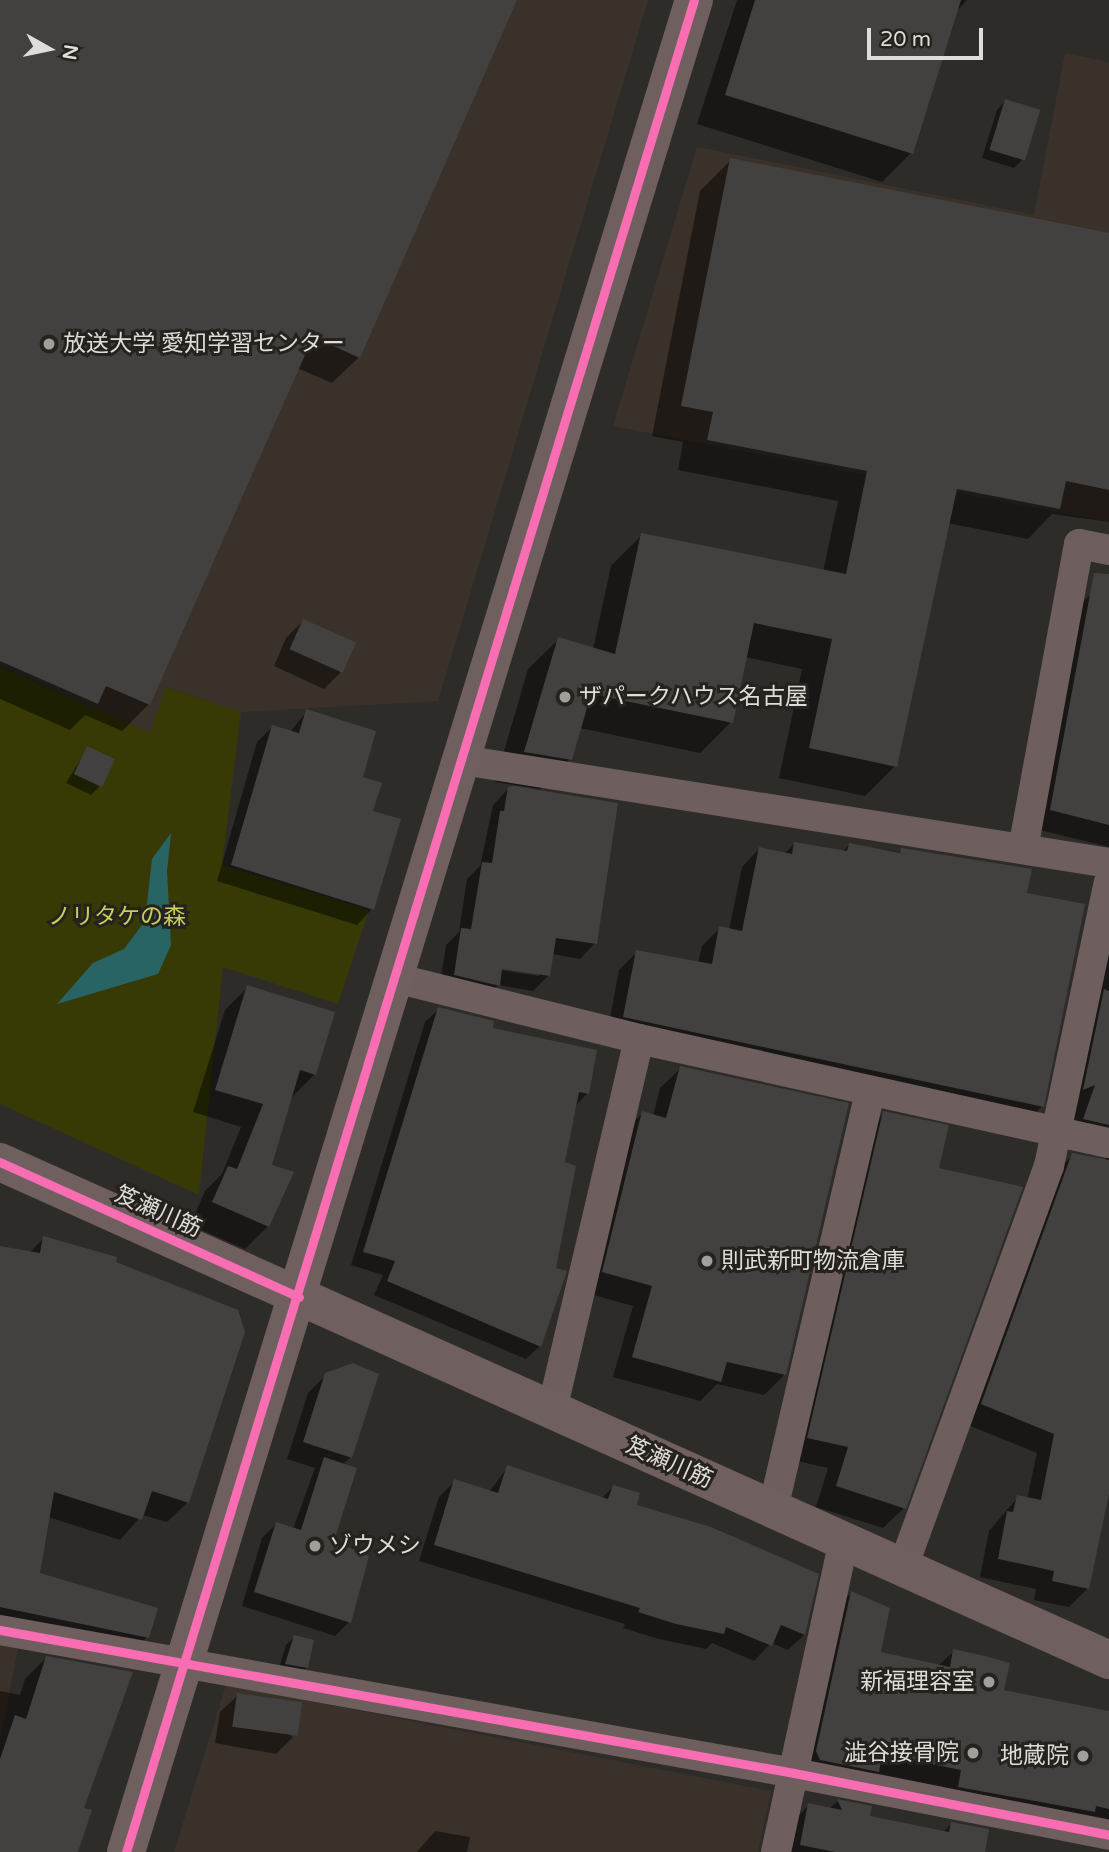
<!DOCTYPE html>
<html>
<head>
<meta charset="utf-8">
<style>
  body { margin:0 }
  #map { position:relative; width:1109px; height:1852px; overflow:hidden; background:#2e2c29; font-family:"Varela Round","Noto Sans JP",sans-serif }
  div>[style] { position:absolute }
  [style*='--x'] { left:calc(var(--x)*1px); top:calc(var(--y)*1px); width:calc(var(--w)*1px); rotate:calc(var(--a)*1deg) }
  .built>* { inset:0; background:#3a322a }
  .green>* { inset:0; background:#383a06 }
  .water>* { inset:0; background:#296465 }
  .shadow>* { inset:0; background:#0007 }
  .building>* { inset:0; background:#43413f; transform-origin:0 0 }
  .street>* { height:30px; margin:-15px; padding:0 15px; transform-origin:15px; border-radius:15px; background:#6e5f5e }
  .secondary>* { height:38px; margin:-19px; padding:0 19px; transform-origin:19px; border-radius:19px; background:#705f5f }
  .cycleway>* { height:9px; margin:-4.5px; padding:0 4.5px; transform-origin:4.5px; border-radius:4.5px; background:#f96db3 }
  .dots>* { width:19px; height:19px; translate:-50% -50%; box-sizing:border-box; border:4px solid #26221d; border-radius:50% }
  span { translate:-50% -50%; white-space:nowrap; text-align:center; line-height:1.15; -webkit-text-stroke:6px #26221d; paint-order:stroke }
  .poi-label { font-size:23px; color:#dfdcd9 }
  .left { translate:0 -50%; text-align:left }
  .right { translate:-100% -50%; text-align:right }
  .park-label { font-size:23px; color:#c7cf5c }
  .street-label { font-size:23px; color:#dfdcd9 }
  .north { position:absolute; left:14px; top:14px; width:70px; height:70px; -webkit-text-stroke:5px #26221d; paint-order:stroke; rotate:99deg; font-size:19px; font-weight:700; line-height:28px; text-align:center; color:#dfdcd9 }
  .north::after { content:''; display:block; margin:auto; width:24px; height:32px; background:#dfdcd9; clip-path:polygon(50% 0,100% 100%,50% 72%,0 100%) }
  .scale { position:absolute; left:867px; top:28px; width:116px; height:32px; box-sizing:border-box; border:4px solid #dfdcd9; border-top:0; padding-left:9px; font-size:21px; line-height:24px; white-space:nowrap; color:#dfdcd9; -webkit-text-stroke:5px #26221d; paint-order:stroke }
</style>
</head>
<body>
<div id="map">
  <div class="built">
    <i style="clip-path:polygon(0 0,648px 0,438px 701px,241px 712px,167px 687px,150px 733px,0 666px)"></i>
    <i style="clip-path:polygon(1065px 53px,1109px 62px,1109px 522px,613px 426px,697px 147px,1034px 215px)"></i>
    <i style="clip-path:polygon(0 1645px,18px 1648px,0 1740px)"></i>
    <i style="clip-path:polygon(226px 1685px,771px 1791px,758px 1852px,174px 1852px)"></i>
  </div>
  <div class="green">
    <i style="clip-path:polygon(0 667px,150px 733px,166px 687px,241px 712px,222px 865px,369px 910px,338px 1004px,223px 967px,199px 1195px,0 1104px)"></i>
  </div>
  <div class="water">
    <i style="clip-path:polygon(171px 833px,167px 871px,171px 945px,158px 974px,57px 1004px,93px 963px,124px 949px,145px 921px,152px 859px)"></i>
  </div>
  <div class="shadow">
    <i style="clip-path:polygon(0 0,515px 0,359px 357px,332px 383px,297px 368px,149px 704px,122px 731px,85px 715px,70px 730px,0 699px)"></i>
    <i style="clip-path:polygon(737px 0,967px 0,956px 12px,911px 153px,882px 182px,697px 124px)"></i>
    <i style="clip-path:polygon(1005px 101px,1022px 160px,1014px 168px,982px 158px,997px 110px)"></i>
    <i style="clip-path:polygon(731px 160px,1109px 235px,1109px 522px,1052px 514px,1028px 539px,947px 523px,895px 766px,865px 796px,779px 778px,802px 669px,745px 657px,731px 722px,700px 753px,580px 728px,570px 759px,540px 789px,495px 782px,528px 669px,559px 639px,593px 649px,611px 566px,642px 535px,823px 572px,838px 501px,678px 470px,683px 442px,652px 436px,700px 191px)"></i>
    <i style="clip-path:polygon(1109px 580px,1109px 847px,1032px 828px,1072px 610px)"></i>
    <i style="clip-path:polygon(303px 621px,341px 672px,324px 689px,274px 666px,286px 638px)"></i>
    <i style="clip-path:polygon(307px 711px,361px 778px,371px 812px,372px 909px,357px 925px,217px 881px,257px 742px,272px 727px,290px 732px)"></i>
    <i style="clip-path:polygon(88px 748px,99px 787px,91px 795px,66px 783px)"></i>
    <i style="clip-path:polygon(evenodd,508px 789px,595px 943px,580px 959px,552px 954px,549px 975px,533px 991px,498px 985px,483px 1000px,439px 990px,446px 945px,459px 932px,467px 879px,480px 866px,493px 805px,508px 789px,494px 965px,539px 973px,539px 976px,493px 969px,494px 965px)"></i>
    <i style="clip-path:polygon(794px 844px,842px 852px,849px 845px,1022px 869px,1042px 1106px,1024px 1125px,607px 1034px,619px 970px,637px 952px,698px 963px,702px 946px,720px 928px,729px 930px,742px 867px,759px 849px,784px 854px)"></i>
    <i style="clip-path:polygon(1109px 914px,1109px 1486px,1087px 1589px,1069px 1607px,1034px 1600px,1036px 1589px,980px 1577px,989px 1531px,1018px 1497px,1027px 1499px,1037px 1453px,963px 1423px,1054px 1173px,1073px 1155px,1106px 1160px,1102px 1148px,1066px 1138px,1078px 1101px,1066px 1107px)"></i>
    <i style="clip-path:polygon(248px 987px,315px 1074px,292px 1097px,270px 1166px,268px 1226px,245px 1249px,190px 1225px,205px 1191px,222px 1174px,241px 1127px,193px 1112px,225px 1010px)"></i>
    <i style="clip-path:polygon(439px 1009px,491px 1030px,588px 1093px,574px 1107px,563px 1163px,540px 1346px,526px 1359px,374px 1295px,383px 1275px,351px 1265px,425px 1022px)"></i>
    <i style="clip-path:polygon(681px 1068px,784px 1375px,764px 1395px,717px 1384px,700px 1401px,613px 1377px,633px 1306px,583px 1292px,622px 1133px,643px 1113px,653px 1116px,660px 1088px)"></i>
    <i style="clip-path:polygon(884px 1113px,937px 1169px,904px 1508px,883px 1528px,816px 1507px,828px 1468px,788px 1459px,863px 1134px)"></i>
    <i style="clip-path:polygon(44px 1238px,114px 1263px,188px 1502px,167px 1522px,142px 1515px,120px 1540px,48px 1517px,38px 1574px,147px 1637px,126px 1658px,0 1632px,0 1248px,29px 1253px)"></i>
    <i style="clip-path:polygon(326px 1375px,351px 1457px,342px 1465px,332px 1542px,349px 1622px,335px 1636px,242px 1606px,262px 1538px,276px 1524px,293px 1529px,315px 1468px,287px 1459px,308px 1393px)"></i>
    <i style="clip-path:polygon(508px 1467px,601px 1499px,613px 1487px,634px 1506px,817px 1575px,804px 1635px,788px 1650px,771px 1643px,754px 1661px,712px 1643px,706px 1649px,659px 1639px,623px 1628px,625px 1624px,419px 1561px,439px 1497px,455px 1481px,489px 1492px)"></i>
    <i style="clip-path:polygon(851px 1593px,879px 1653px,938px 1666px,954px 1651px,1002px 1691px,1109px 1712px,1109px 1829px,941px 1805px,944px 1787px,875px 1773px,859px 1789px,803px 1778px,834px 1610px)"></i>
    <i style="clip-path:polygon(294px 1637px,307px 1667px,299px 1675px,278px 1671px,286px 1645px)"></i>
    <i style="clip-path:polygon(46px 1658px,82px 1809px,90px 1811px,78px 1852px,0 1852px,0 1691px,20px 1695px,25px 1679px)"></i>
    <i style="clip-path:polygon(238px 1695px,293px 1737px,276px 1754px,215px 1743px,220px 1712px)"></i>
    <i style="clip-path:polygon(838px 1801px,870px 1808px,868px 1817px,943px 1832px,951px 1824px,983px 1852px,786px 1852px,792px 1822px,809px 1805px,829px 1809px)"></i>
    <i style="clip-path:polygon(435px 1831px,470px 1837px,467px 1852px,417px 1852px)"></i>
  </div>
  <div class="building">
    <i style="clip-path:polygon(0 0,517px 0,360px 358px,313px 337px,150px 705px,106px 686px,98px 704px,0 661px)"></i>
    <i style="clip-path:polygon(755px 0,961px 0,913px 154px,725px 95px)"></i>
    <i style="left:1005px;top:99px;width:37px;height:53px;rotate:17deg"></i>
    <i style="clip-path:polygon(730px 158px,1109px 233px,1109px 490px,1066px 481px,1060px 509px,957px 489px,897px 767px,809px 748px,832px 639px,754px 623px,733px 723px,591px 694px,572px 760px,524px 752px,558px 637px,615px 654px,641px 533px,846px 574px,867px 471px,707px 440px,713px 412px,681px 406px)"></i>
    <i style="clip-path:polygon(1094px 573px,1109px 574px,1109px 825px,1050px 810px)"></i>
    <i style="left:303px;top:619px;width:58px;height:33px;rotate:24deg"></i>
    <i style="clip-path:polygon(306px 709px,376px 731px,363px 777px,382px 783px,373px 811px,401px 819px,374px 910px,231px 865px,272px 725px,299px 733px)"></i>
    <i style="left:87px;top:746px;width:31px;height:31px;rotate:25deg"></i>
    <i style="clip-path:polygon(514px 786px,618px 803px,597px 944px,556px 938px,550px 976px,502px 969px,500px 986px,454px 975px,461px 928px,471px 929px,482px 862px,492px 863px,500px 811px,504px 811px,508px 787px)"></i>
    <i style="clip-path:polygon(794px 842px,847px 851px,849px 843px,900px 853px,901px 848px,1032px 869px,1027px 893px,1085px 904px,1044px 1107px,623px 1017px,636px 950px,712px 964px,719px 926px,742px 931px,759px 847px,792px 854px)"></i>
    <i style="clip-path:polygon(247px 985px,335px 1012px,316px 1075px,300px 1070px,272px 1165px,294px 1172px,269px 1227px,212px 1202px,228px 1166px,237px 1169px,263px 1104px,215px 1090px)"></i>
    <i style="clip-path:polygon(1104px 989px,1109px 991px,1109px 1125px,1083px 1119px,1095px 1085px,1083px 1090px)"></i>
    <i style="clip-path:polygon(438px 1007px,494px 1021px,493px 1028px,597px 1050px,589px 1094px,579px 1092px,565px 1162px,576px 1166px,556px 1268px,567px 1271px,541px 1347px,387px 1281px,395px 1261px,363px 1252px)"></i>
    <i style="clip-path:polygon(680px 1066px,849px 1103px,786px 1375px,727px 1362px,721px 1382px,632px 1357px,652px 1286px,602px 1272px,642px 1111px,666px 1118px)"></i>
    <i style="clip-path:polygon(883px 1111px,949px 1125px,939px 1168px,1023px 1187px,906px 1509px,836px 1486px,848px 1447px,807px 1438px)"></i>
    <i style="clip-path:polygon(1072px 1153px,1109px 1160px,1109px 1494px,1089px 1589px,1052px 1581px,1054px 1571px,998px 1559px,1007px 1511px,1013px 1512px,1017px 1495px,1041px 1500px,1054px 1434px,981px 1404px)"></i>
    <i style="clip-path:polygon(43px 1236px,117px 1257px,116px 1262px,238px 1310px,245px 1332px,189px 1503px,152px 1491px,142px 1520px,54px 1492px,40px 1573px,158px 1608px,149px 1638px,0 1607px,0 1246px,40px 1253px)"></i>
    <i style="clip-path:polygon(353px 1363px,379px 1374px,352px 1458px,303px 1442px,325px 1373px)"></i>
    <i style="clip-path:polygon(324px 1457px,357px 1468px,334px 1541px,369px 1556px,351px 1623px,254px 1592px,276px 1522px,301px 1530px)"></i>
    <i style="clip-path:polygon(507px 1465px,608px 1499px,613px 1485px,640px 1493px,637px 1505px,711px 1527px,819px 1574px,805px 1635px,781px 1625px,772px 1646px,726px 1627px,724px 1634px,676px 1624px,638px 1612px,640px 1608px,434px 1545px,454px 1479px,498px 1493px)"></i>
    <i style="clip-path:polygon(851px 1591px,890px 1608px,881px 1652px,950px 1667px,953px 1649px,985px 1656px,1010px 1663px,1004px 1690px,1109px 1711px,1109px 1809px,1096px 1806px,1095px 1812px,958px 1787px,961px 1770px,882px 1754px,879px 1772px,820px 1760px,816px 1751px)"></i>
    <i style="clip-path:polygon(294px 1635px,314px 1640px,308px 1668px,285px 1664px)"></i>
    <i style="clip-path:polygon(46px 1656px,133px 1672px,84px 1808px,92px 1810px,78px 1852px,0 1852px,0 1759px,15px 1715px,26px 1719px)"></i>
    <i style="left:237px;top:1693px;width:66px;height:34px;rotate:8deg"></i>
    <i style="clip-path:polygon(837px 1799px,872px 1806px,870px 1816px,949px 1832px,951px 1822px,989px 1829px,985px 1852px,835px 1852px,800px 1845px,808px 1803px,842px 1810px)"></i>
  </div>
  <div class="street">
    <i style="--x:462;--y:760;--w:655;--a:9.05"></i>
    <i style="--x:1023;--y:849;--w:310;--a:-79.6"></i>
    <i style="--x:1079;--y:544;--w:31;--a:11"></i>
    <i style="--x:395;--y:978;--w:252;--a:14"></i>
    <i style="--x:639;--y:1039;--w:481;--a:12.5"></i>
    <i style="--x:552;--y:1410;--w:381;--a:-76.8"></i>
    <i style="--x:773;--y:1509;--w:429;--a:-76.9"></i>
    <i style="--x:903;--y:1567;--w:427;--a:-70"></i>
    <i style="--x:1049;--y:1166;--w:290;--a:-78.1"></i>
    <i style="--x:0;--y:1630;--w:807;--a:10.21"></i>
    <i style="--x:794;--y:1773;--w:321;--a:11.1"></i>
    <i style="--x:776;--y:1852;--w:318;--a:-77.7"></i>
  </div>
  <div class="secondary">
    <i style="--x:0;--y:1162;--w:1216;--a:24.18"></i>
    <i style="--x:126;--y:1852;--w:1937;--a:-72.95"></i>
  </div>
  <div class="cycleway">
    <i style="--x:0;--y:1162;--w:328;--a:24.3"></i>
    <i style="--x:0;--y:1630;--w:807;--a:10.21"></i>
    <i style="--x:794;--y:1773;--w:321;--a:11.1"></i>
    <i style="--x:126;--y:1852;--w:1937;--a:-72.95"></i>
  </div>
  <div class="dots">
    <i style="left:49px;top:344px;background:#a19e9b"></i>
    <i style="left:565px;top:697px;background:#a19e9b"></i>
    <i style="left:707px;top:1261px;background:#a19e9b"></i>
    <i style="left:315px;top:1546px;background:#a19e9b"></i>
    <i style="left:989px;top:1682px;background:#a19e9b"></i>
    <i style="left:973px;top:1753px;background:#a19e9b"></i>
    <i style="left:1083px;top:1756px;background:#a19e9b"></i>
  </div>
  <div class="poi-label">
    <span class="left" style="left:63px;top:344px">放送大学 愛知学習センター</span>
    <span class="left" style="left:579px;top:697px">ザパークハウス名古屋</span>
    <span class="left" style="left:721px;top:1261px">則武新町物流倉庫</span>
    <span class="left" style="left:329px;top:1546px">ゾウメシ</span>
    <span class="right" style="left:975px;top:1682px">新福理容室</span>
    <span class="right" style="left:959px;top:1753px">澁谷接骨院</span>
    <span class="right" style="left:1069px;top:1756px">地蔵院</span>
  </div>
  <div class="park-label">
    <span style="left:117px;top:917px">ノリタケの森</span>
  </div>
  <div class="street-label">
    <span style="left:158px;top:1212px;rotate:24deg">笈瀬川筋</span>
    <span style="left:669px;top:1463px;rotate:24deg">笈瀬川筋</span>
  </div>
  <div class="north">N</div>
  <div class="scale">20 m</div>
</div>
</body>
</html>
